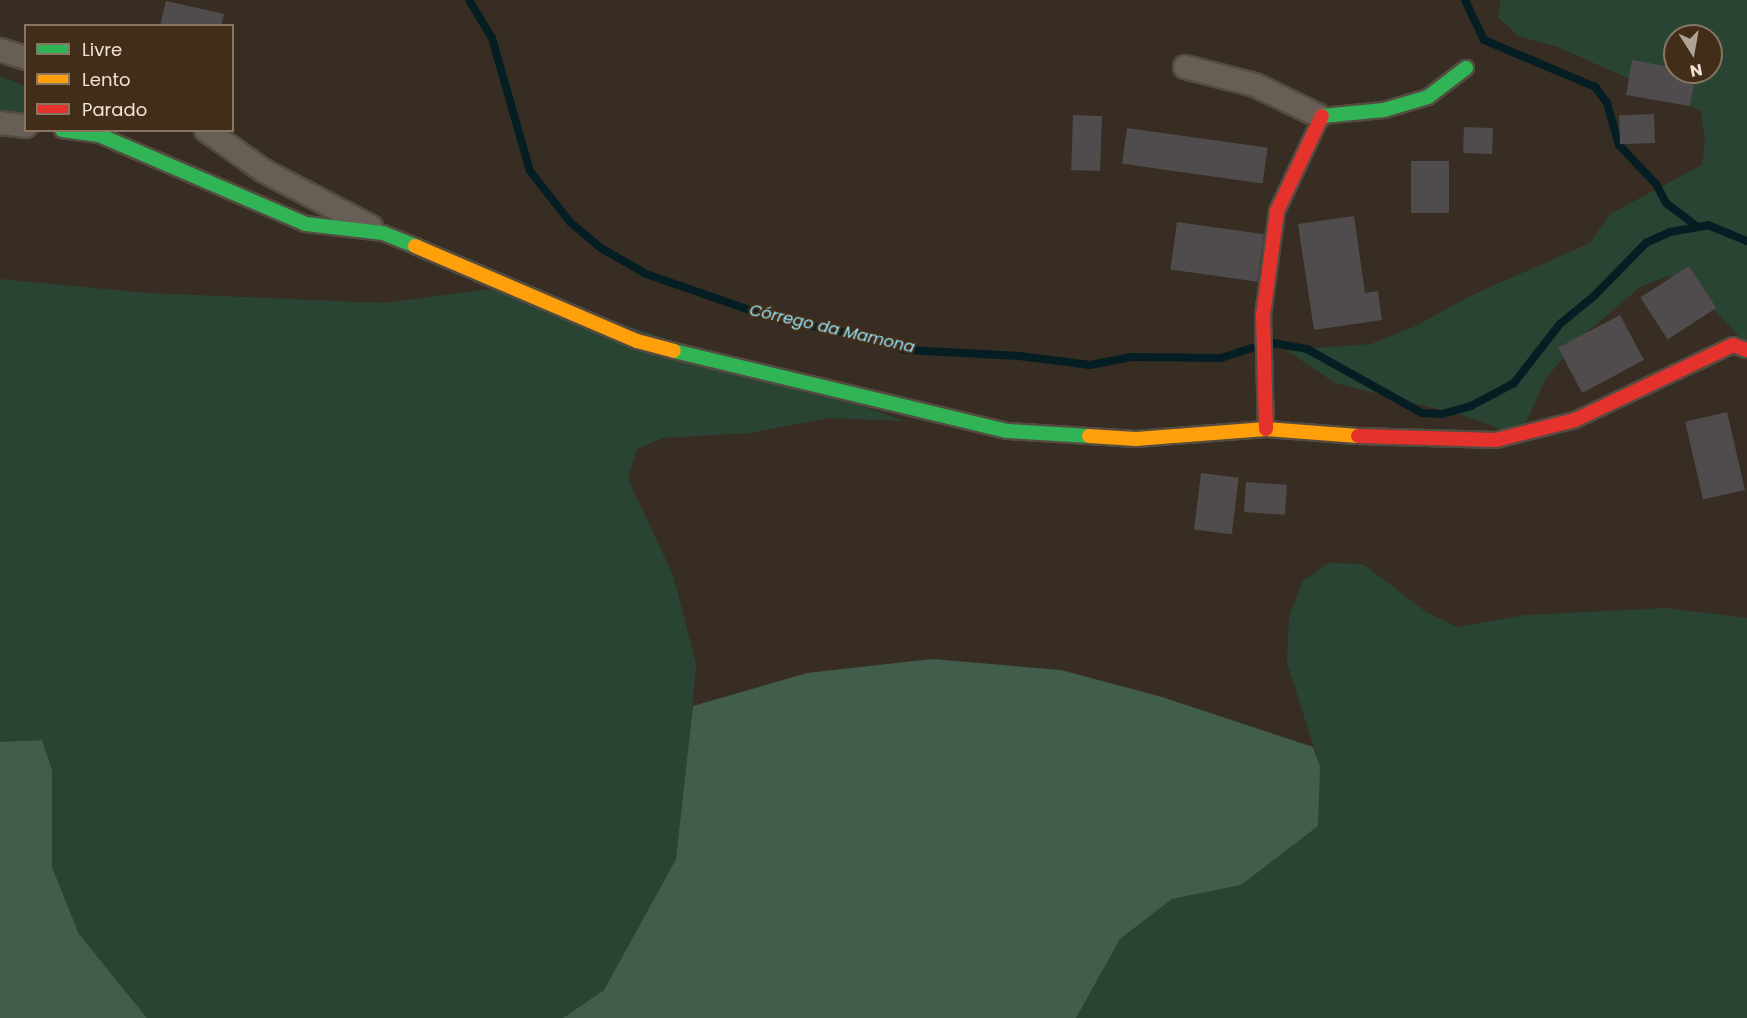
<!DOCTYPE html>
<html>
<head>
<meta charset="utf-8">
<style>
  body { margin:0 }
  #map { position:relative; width:1747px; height:1018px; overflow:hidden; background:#382d22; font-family:Poppins,sans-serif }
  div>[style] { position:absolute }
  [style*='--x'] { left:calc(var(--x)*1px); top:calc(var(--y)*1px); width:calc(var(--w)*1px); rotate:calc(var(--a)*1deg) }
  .green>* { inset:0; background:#2a4434 }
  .forest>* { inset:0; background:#415d4b }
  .stream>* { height:8px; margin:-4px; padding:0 4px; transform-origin:4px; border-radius:4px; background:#051e23 }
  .building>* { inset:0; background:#504b4c; transform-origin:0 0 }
  .roads { filter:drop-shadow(2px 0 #544b41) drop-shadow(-2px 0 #544b41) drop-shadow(0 2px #544b41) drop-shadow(0 -2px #544b41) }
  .street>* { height:22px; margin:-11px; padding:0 11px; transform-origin:11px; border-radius:11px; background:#675e55 }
  .fast>* { height:14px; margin:-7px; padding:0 7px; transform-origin:7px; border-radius:7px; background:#30b455 }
  .slow>* { height:14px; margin:-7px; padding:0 7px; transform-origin:7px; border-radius:7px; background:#ff9f0a }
  .jam>* { height:14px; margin:-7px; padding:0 7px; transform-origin:7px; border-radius:7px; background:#e5322d }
  span { translate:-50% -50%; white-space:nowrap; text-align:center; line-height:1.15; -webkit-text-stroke:4.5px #422e18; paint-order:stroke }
  .water-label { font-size:16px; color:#94e0f5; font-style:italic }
  .legend { position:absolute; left:24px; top:24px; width:210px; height:108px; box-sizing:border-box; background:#422e18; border:2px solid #877664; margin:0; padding:8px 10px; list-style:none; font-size:18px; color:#efe2d5 }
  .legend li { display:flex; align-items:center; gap:12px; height:30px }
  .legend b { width:30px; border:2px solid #877664 }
  .north { position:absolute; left:1663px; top:24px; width:60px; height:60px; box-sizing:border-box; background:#422e18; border:2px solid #877664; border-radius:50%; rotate:169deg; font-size:16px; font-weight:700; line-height:24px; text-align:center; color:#efe2d5 }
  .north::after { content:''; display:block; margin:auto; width:21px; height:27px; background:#afa396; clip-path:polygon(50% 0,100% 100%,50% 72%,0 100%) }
</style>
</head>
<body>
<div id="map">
  <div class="green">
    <i style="clip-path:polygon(evenodd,1501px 0,1747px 0,1747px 345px,1691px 285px,1668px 276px,1640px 287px,1579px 339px,1546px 378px,1520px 436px,1465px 416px,1335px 383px,1286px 350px,1371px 344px,1416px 326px,1470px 296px,1590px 243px,1610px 214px,1702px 165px,1705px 143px,1701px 111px,1558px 47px,1518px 36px,1498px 17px,1501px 0,1675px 36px,1711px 36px,1711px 72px,1675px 72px,1675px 36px)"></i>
    <i style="clip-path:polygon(0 76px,25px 86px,25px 127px,0 125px)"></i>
    <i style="clip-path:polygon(0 279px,147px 293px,384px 303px,512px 286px,905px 421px,830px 418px,749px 433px,663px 438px,637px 449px,628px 479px,673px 575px,696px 664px,683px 819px,676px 859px,604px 990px,563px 1018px,147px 1018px,79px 934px,52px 867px,52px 770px,42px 740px,0 742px)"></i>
    <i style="clip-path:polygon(1328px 563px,1363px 564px,1426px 612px,1457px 627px,1525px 615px,1665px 608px,1747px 618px,1747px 1018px,1076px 1018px,1120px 939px,1172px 899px,1241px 885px,1320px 766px,1287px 663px,1289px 617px,1302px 582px)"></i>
  </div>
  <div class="forest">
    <i style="clip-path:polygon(932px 659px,1061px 670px,1162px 697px,1313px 747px,1320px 766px,1318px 826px,1241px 885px,1172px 899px,1120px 939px,1076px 1018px,563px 1018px,604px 990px,676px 859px,693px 706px,807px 673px)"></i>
    <i style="clip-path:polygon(42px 740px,52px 770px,52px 867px,79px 934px,147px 1018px,0 1018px,0 742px)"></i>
  </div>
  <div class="stream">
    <i style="--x:469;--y:0;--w:44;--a:58.8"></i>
    <i style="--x:492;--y:38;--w:138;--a:74.1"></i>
    <i style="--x:530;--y:171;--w:65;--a:51.9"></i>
    <i style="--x:570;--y:222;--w:40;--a:40"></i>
    <i style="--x:601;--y:248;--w:52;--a:30"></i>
    <i style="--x:646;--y:274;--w:133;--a:19.2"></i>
    <i style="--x:772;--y:318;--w:92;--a:11.3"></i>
    <i style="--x:862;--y:336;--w:46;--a:17.7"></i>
    <i style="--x:906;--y:350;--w:113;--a:3"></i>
    <i style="--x:1019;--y:356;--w:72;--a:7.2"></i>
    <i style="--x:1090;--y:365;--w:42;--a:-11"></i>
    <i style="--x:1131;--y:357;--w:90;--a:0.6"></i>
    <i style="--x:1221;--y:358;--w:33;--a:-18"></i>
    <i style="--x:1465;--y:0;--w:44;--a:64.6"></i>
    <i style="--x:1484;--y:40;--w:121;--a:22.9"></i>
    <i style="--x:1595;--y:87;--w:20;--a:53"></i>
    <i style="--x:1607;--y:103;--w:44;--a:74.1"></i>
    <i style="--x:1619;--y:145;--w:54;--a:46.5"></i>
    <i style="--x:1656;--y:184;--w:21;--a:62"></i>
    <i style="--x:1666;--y:203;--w:36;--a:37"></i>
    <i style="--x:1273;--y:343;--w:35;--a:10"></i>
    <i style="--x:1307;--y:349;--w:132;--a:29.1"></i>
    <i style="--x:1422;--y:413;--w:20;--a:3"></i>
    <i style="--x:1442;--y:414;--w:30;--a:-15"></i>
    <i style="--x:1471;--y:406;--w:49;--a:-28.1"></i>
    <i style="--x:1514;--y:383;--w:75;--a:-52.1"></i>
    <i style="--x:1560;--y:324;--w:45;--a:-39.6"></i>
    <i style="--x:1595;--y:295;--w:73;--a:-45.6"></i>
    <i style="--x:1646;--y:243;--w:26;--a:-25"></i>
    <i style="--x:1670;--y:232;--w:39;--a:-10"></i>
    <i style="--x:1708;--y:225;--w:42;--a:22.3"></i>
  </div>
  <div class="building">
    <i style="clip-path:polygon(166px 1px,224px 14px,221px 26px,160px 26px)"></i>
    <i style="clip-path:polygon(1632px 60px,1675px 68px,1675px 72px,1696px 72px,1690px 106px,1626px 95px)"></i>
    <i style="left:1654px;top:114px;width:29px;height:35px;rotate:88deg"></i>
    <i style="left:1073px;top:115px;width:29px;height:55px;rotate:2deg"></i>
    <i style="left:1464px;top:127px;width:29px;height:26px;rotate:2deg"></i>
    <i style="left:1127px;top:128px;width:142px;height:36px;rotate:8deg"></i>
    <i style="left:1411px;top:161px;width:38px;height:52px"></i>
    <i style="clip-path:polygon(1354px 216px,1365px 293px,1378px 291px,1382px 320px,1314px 330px,1298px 224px)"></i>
    <i style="left:1177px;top:222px;width:88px;height:48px;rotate:8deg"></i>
    <i style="left:1689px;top:266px;width:50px;height:58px;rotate:57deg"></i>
    <i style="left:1620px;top:315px;width:51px;height:70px;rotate:62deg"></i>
    <i style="left:1727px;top:412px;width:80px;height:43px;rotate:77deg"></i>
    <i style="left:1201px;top:473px;width:38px;height:57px;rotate:7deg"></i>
    <i style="left:1246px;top:482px;width:41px;height:30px;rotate:4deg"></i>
  </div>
  <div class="roads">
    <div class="street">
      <i style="--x:0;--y:50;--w:27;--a:17"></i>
      <i style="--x:1185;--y:67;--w:72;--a:14.4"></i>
      <i style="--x:1255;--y:85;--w:71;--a:25.8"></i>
      <i style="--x:0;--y:123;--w:26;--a:7"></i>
      <i style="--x:206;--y:130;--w:71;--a:35.3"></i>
      <i style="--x:264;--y:171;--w:121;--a:27.6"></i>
    </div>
    <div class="fast">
      <i style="--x:1322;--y:116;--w:62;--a:-5.5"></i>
      <i style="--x:1384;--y:110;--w:46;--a:-16.5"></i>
      <i style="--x:1428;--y:97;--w:48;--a:-37.3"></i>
      <i style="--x:62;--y:130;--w:37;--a:8"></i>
      <i style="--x:99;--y:135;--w:225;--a:23.3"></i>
      <i style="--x:306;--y:224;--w:78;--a:6.7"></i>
      <i style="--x:383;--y:233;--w:35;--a:22"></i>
      <i style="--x:674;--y:351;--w:343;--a:13.5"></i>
      <i style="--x:1008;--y:431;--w:81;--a:3.5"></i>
    </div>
    <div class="slow">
      <i style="--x:415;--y:246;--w:241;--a:23.2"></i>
      <i style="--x:637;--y:341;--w:38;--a:15"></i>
      <i style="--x:1089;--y:436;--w:47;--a:3.7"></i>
      <i style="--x:1136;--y:439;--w:130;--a:-4.4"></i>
      <i style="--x:1266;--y:429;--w:92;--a:4.4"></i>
    </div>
    <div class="jam">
      <i style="--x:1266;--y:429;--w:114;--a:-91.5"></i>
      <i style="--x:1263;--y:315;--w:105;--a:-82.3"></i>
      <i style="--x:1277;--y:211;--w:105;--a:-64.7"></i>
      <i style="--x:1358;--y:436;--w:138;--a:1.7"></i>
      <i style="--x:1496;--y:440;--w:81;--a:-14.2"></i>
      <i style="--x:1575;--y:420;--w:175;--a:-25.4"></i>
      <i style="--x:1733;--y:345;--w:15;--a:20"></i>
    </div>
  </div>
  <div class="water-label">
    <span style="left:832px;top:329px;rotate:13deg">Córrego da Mamona</span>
  </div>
  <ul class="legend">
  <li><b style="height:8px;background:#30b455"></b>Livre</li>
  <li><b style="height:8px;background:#ff9f0a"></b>Lento</li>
  <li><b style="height:8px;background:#e5322d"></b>Parado</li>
  </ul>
  <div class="north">N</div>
</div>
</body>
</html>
